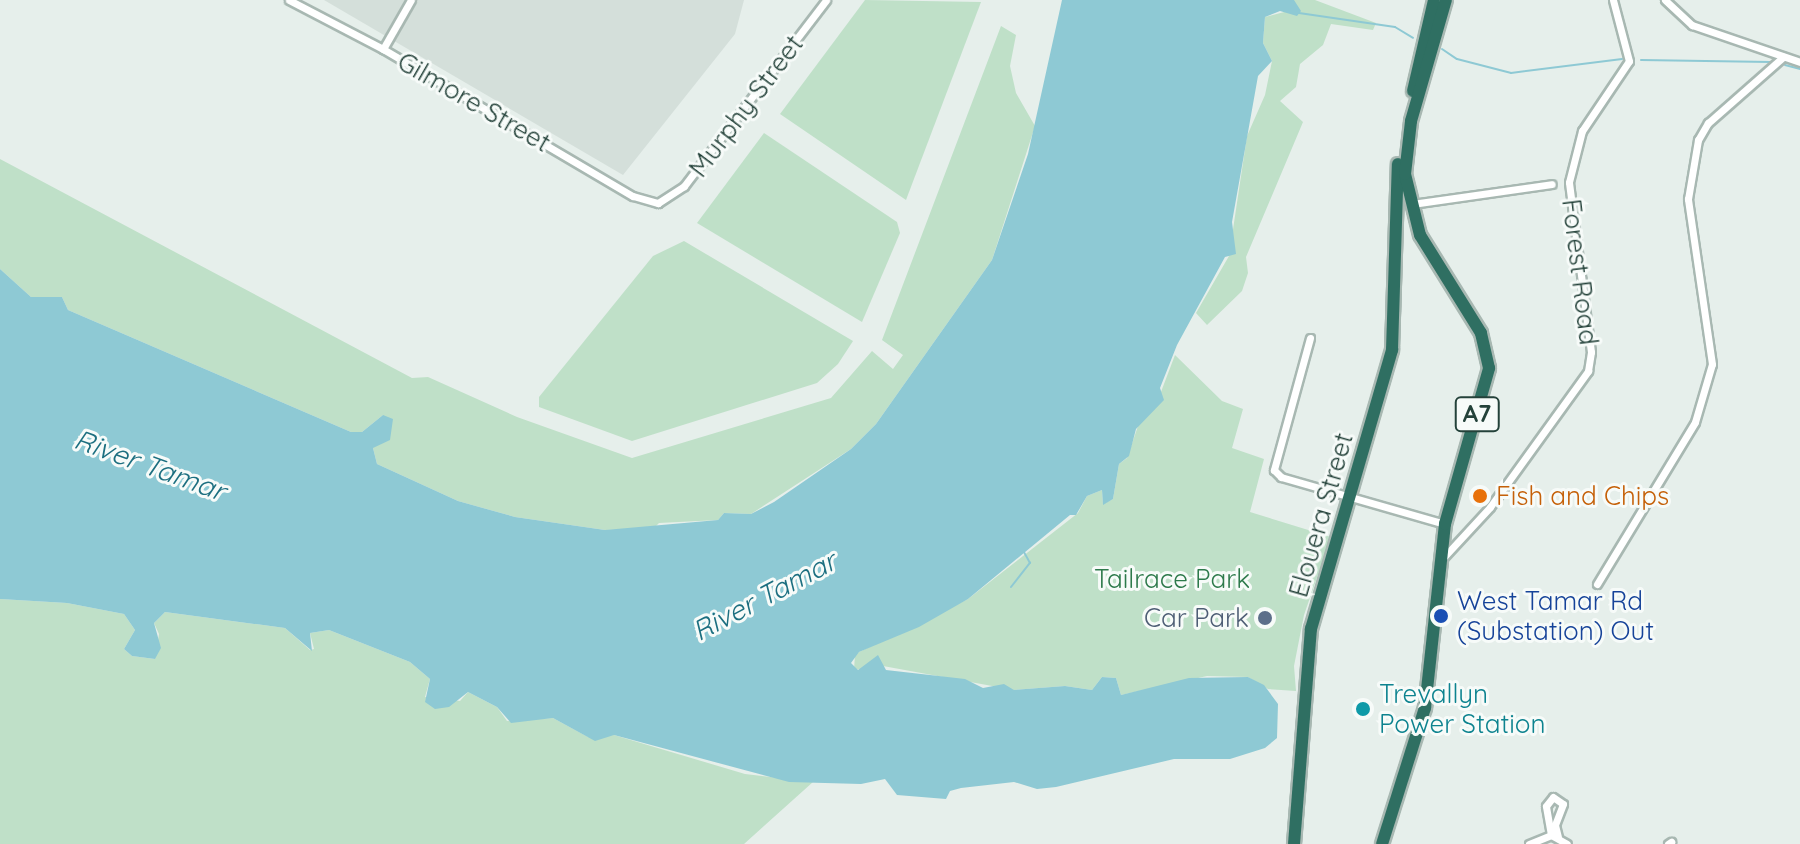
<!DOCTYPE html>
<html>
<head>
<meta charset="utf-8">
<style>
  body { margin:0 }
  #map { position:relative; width:1800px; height:844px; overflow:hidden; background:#e6efeb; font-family:Quicksand,sans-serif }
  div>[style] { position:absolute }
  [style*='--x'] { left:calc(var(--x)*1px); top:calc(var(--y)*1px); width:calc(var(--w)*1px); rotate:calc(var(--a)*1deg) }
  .built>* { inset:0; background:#d4dfda }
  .green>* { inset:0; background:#bfe0c8 }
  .water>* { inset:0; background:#8ec9d4 }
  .stream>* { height:2px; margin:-1px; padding:0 1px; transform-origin:1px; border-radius:1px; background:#8ec9d4 }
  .roads { filter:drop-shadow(2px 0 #a8b8b2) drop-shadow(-2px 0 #a8b8b2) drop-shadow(0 2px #a8b8b2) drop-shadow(0 -2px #a8b8b2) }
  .street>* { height:7px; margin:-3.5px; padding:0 3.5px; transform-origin:3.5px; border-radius:3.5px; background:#fff }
  .highway>* { height:12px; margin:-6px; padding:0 6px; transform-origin:6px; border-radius:6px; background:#2f6f62 }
  .dots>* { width:22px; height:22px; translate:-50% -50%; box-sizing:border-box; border:4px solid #f7fbf9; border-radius:50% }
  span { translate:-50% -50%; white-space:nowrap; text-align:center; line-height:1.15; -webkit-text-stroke:6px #f7fbf9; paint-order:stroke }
  .shield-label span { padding:2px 6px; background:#f7fbf9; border:2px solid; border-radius:6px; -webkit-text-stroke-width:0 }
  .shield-label { font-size:24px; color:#24423a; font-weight:700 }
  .street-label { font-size:26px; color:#24423a }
  .food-label { font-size:26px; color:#c56008 }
  .left { translate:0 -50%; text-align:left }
  .park-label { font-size:26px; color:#2d7a4b }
  .transit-label { font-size:26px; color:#164399 }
  .service-label { font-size:26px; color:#4e5e75 }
  .right { translate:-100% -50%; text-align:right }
  .culture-label { font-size:26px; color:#0d838f }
  .water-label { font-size:28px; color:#1c6f80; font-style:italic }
</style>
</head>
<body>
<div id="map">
  <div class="built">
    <i style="clip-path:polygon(324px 0,744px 0,735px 34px,623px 175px)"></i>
  </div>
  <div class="green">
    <i style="clip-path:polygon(865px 0,981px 2px,906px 200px,780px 114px)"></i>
    <i style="clip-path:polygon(1294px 0,1315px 0,1376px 23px,1373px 30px,1331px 24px,1323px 45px,1300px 64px,1296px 87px,1280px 101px,1303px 122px,1246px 257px,1248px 273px,1242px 291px,1207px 325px,1196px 313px,1229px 256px,1247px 136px,1265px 95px,1272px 61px,1263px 43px,1265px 17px,1288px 11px)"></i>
    <i style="clip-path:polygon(1001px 26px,1016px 35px,1010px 66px,1016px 93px,1035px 126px,992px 260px,876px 424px,851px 449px,751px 514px,724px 513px,718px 520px,659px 523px,653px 529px,605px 530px,515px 517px,458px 501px,377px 464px,373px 448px,383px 415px,362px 432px,351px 432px,68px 310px,62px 297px,31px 297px,0 269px,0 159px,412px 378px,428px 377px,517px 417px,632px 458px,831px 398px,872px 351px,893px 369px,903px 355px,882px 340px)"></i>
    <i style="clip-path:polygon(764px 133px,897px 222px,900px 233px,862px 322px,697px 223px)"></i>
    <i style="clip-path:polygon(684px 241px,853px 341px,838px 364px,817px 383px,632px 441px,539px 407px,539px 397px,653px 256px)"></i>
    <i style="clip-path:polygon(1175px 355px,1222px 401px,1243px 409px,1232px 448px,1264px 459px,1250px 512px,1331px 537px,1304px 615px,1294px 666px,1296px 691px,1268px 689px,1248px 677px,1207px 676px,1121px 695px,1116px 678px,1102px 677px,1092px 690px,1065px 686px,1014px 690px,883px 666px,854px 670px,855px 654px,968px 599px,1078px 513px,1087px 496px,1102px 490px,1103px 504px,1113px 499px,1119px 464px,1127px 458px,1138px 426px,1156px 405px)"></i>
    <i style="clip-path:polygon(0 599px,67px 603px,124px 614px,135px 630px,124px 649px,132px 656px,155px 659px,159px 634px,154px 623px,165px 612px,285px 628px,310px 650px,314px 649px,310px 633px,329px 630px,410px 662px,430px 679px,425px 697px,460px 701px,468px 692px,497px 707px,507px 721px,553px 718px,588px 737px,614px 735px,745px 774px,813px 782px,744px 844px,0 844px)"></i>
  </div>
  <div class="water">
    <i style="clip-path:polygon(1062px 0,1294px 0,1301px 11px,1297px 16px,1280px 11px,1265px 17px,1263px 43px,1272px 61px,1258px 76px,1232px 222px,1236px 254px,1225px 257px,1177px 345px,1160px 388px,1164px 400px,1136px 429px,1129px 456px,1119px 464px,1113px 499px,1103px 505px,1102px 490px,1087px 496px,1076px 515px,1070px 515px,968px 599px,919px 627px,859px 652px,851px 663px,858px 670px,878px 655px,886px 670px,965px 679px,983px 688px,1004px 684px,1014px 690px,1065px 686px,1092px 690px,1102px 677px,1116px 678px,1121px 695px,1189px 678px,1248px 677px,1264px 685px,1278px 704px,1277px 738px,1265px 748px,1230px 759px,1174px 759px,1056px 787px,1037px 789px,1014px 782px,961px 788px,950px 791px,946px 799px,897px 795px,885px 779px,861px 784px,789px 782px,614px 735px,595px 741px,553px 718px,511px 723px,497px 707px,468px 692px,449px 707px,435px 709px,425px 702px,430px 679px,410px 662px,329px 630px,310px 633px,312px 651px,285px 628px,165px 612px,154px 623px,161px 648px,155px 659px,132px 656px,124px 649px,135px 630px,124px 614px,67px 603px,0 599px,0 269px,31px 297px,62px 297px,68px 310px,351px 432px,362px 432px,383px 415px,393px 419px,390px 440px,373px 448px,377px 464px,458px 501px,515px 517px,605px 530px,718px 520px,724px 513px,751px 514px,774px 502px,851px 449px,876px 424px,992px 260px,1028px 154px)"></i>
  </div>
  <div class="stream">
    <i style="--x:1299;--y:13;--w:97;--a:8.3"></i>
    <i style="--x:1395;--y:27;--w:21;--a:31"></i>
    <i style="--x:1442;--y:49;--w:18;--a:34"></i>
    <i style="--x:1457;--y:59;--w:56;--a:14.5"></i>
    <i style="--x:1511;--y:73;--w:112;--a:-7.2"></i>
    <i style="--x:1641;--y:60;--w:129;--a:0.9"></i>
    <i style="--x:1785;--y:65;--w:16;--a:15"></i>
    <i style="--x:1011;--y:587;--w:31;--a:-52"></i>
    <i style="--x:1030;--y:563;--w:13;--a:-119"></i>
  </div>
  <div class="roads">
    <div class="street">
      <i style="--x:289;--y:0;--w:106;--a:27.5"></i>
      <i style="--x:383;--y:49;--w:290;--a:30.5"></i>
      <i style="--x:633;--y:196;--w:26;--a:16"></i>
      <i style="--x:658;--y:203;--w:31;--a:-33"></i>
      <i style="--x:684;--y:186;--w:234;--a:-52.6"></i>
      <i style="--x:1665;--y:0;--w:37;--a:43"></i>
      <i style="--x:1692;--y:25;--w:114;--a:18.9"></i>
      <i style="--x:383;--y:49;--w:56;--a:-60.3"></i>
      <i style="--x:1412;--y:204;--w:141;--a:-8.1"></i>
      <i style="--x:1310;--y:338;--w:137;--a:105.3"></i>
      <i style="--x:1274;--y:470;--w:10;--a:45"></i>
      <i style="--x:1281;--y:477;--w:171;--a:16"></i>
      <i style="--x:1443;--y:558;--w:69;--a:-47.3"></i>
      <i style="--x:1490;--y:507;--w:168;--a:-54.2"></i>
      <i style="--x:1588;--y:371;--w:19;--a:-81"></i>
      <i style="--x:1591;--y:352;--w:171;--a:-97.4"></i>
      <i style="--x:1569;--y:182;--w:53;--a:-75.7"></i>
      <i style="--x:1582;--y:131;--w:84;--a:-56.1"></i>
      <i style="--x:1629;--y:61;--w:63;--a:-104.7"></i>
      <i style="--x:1597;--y:584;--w:189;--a:-58.8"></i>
      <i style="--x:1695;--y:422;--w:60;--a:-73.7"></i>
      <i style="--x:1712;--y:364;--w:167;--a:-98.3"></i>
      <i style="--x:1688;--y:199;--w:60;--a:-80.4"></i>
      <i style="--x:1698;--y:140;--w:20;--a:-60"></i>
      <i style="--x:1708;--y:123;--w:100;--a:-41.3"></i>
      <i style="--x:1551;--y:835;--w:29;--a:-100"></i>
      <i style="--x:1546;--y:806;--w:11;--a:-52"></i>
      <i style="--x:1553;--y:797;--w:12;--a:35"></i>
      <i style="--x:1563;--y:804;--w:22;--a:111"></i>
      <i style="--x:1555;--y:825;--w:12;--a:76"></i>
      <i style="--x:1529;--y:844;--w:24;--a:-22"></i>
      <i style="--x:1551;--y:835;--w:18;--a:29"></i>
      <i style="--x:1668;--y:844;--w:4;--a:-34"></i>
    </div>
    <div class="highway">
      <i style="--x:1413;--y:91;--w:93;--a:-77"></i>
      <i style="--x:1294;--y:844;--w:216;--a:-85.5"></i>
      <i style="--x:1311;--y:629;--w:291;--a:-73.8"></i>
      <i style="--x:1392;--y:350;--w:186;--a:-88.2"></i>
      <i style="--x:1382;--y:844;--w:143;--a:-72.5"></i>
      <i style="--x:1425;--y:708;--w:185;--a:-83.8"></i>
      <i style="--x:1445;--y:524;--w:162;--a:-74.2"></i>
      <i style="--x:1489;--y:368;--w:36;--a:-103"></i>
      <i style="--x:1481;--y:333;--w:115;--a:-121.9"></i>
      <i style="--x:1420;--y:235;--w:63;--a:-103.8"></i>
      <i style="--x:1405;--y:174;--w:53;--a:-83.5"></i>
      <i style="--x:1411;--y:121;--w:126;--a:-73.9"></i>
    </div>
  </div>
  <div class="dots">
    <i style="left:1480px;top:496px;background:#e8710a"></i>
    <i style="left:1441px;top:616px;background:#1a4fb4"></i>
    <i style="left:1265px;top:618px;background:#5c6f8a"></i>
    <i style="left:1363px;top:709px;background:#0f9aa8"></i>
  </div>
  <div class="shield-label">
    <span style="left:1477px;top:414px">A7</span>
  </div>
  <div class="street-label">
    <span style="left:474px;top:102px;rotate:30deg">Gilmore Street</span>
    <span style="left:746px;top:106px;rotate:-53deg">Murphy Street</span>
    <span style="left:1580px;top:272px;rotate:83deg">Forest Road</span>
    <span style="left:1321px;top:515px;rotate:-74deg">Elouera Street</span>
  </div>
  <div class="food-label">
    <span class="left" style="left:1496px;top:496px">Fish and Chips</span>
  </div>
  <div class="park-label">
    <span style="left:1172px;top:579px">Tailrace Park</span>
  </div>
  <div class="transit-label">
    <span class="left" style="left:1457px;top:616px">West Tamar Rd<br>(Substation) Out</span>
  </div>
  <div class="service-label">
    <span class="right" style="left:1249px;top:618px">Car Park</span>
  </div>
  <div class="culture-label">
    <span class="left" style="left:1379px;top:709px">Trevallyn<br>Power Station</span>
  </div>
  <div class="water-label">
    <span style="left:150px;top:465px;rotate:20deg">River Tamar</span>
    <span style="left:764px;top:596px;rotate:-28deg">River Tamar</span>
  </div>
</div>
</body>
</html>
